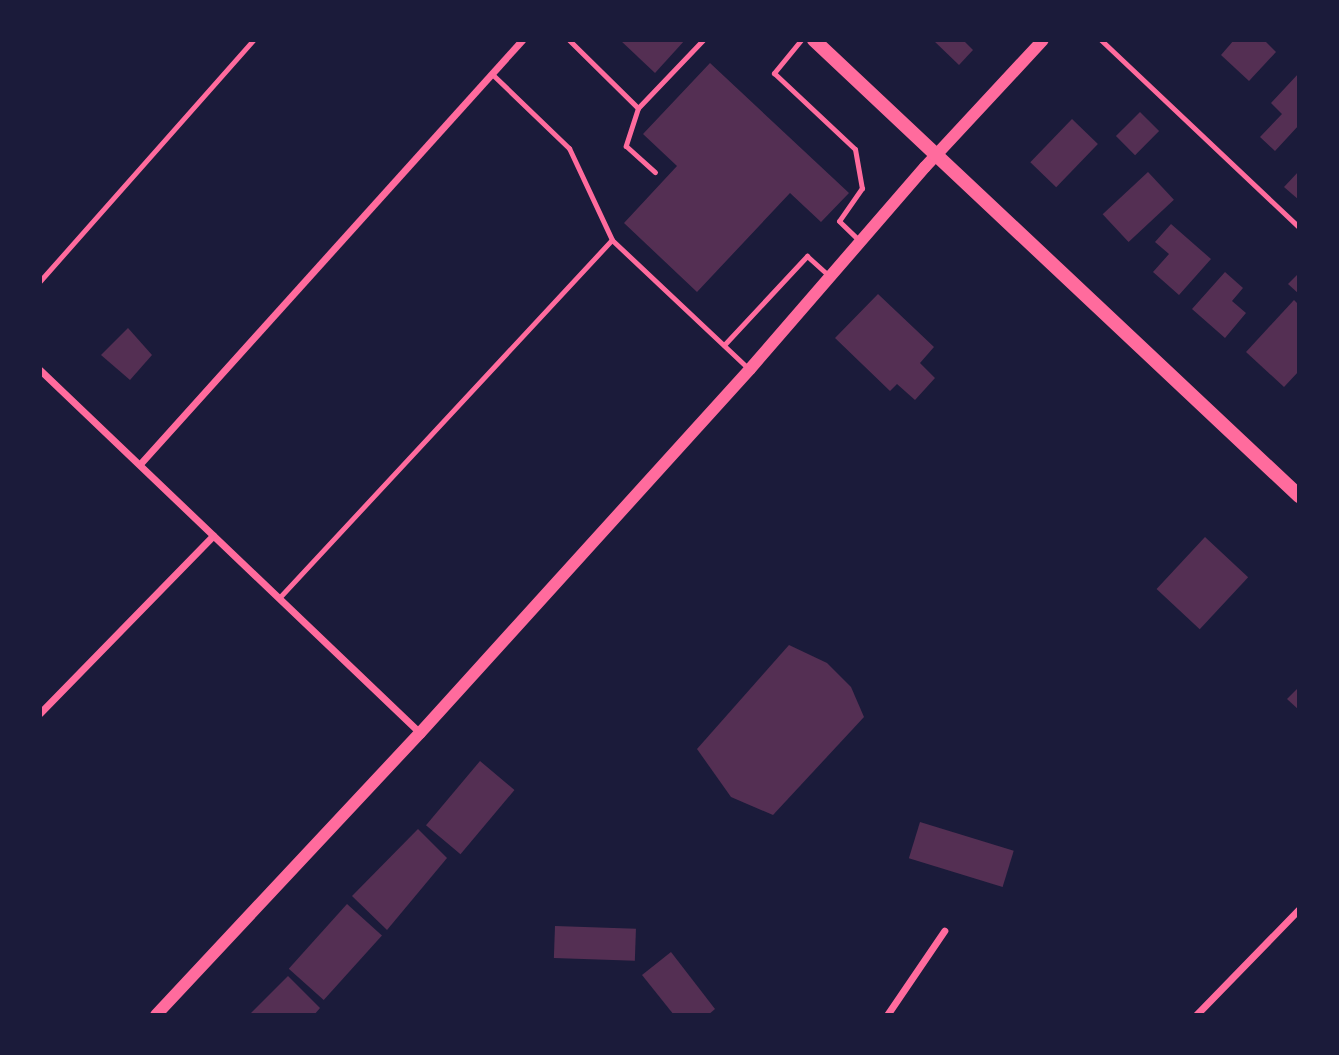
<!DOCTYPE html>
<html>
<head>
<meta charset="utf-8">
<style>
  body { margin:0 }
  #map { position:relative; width:1339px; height:1055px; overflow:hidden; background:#1b1b3a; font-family:"Asap Condensed",sans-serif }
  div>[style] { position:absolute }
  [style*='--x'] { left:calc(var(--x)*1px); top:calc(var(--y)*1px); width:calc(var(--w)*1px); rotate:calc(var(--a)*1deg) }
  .building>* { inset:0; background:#542f53; transform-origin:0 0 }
  .service>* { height:5px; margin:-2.5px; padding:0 2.5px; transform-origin:2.5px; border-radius:2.5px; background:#ff6b9d }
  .minor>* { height:7px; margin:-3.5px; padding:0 3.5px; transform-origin:3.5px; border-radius:3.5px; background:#ff6b9d }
  .tertiary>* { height:12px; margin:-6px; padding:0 6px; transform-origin:6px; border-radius:6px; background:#ff6b9d }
  .secondary>* { height:14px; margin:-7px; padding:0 7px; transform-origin:7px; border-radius:7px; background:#ff6b9d }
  span { translate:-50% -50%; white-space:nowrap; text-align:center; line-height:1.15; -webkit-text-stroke:7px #1b1b3a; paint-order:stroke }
  .frame { position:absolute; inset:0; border:42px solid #1b1b3a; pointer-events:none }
</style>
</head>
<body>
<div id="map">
  <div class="building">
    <i style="clip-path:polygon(620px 40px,685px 40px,655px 73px)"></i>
    <i style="clip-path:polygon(933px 40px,963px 40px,973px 50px,959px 65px)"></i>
    <i style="clip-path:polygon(1234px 40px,1264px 40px,1276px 52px,1249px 81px,1221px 55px)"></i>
    <i style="clip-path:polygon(710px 63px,849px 193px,821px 222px,790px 193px,697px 292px,624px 223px,677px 166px,643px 134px)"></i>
    <i style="clip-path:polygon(1299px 73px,1299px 125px,1275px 151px,1260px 137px,1282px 114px,1271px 103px)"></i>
    <i style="left:1140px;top:112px;width:27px;height:34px;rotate:45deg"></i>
    <i style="left:1072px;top:119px;width:36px;height:60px;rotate:44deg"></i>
    <i style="clip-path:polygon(1299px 171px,1299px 200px,1284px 187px)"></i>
    <i style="left:1148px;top:172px;width:38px;height:62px;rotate:47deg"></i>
    <i style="clip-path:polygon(1171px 224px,1211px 259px,1179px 295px,1153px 272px,1169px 254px,1155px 242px)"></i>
    <i style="clip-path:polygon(1225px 272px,1243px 288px,1232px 301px,1246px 313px,1225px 338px,1192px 309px)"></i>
    <i style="clip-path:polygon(1299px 273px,1299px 294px,1288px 284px)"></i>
    <i style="clip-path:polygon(878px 294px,934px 347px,920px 363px,935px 378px,915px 400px,897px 384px,890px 391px,835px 338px)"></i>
    <i style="clip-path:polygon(1294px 300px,1299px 305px,1299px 371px,1284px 387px,1246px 352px)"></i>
    <i style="clip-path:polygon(128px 328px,152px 355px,130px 380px,101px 355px)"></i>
    <i style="left:1205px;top:537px;width:59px;height:71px;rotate:43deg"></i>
    <i style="clip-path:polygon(789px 645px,827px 663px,851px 687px,864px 717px,773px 815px,731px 797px,697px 749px)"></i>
    <i style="clip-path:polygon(1299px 687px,1299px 710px,1287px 699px)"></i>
    <i style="left:480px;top:761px;width:45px;height:84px;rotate:40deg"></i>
    <i style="left:920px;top:822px;width:98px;height:38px;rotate:17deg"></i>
    <i style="clip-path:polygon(418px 829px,447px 858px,387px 930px,352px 896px)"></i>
    <i style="left:347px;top:904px;width:47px;height:87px;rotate:42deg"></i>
    <i style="left:555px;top:926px;width:81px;height:32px;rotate:2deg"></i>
    <i style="clip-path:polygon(671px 952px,715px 1009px,708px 1015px,674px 1015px,642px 975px)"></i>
    <i style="clip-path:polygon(288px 976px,320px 1008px,314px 1015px,249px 1015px)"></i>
  </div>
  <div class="service">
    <i style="--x:569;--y:40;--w:97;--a:44.6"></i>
    <i style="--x:638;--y:108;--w:94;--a:-46.3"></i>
    <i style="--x:801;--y:40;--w:43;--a:129.3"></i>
    <i style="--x:774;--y:73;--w:111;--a:43.2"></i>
    <i style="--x:855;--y:149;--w:40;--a:80"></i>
    <i style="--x:862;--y:188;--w:40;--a:124.9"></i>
    <i style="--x:839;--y:221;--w:29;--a:44"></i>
    <i style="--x:1101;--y:40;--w:272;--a:43.4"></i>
    <i style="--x:492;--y:74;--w:107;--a:43.9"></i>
    <i style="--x:569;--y:148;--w:102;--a:64.9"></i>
    <i style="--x:612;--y:240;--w:187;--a:43.3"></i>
    <i style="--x:638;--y:108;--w:40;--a:108"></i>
    <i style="--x:626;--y:146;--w:39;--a:42"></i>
    <i style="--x:40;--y:281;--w:322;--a:-48.5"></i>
    <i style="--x:724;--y:345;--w:122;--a:-47"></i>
    <i style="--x:807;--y:256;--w:31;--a:42"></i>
    <i style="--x:279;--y:598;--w:489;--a:-47.1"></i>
  </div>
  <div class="minor">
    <i style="--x:40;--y:370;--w:526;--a:43.69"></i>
    <i style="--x:140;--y:464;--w:571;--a:-47.98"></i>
    <i style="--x:40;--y:713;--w:248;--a:-45.7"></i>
    <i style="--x:887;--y:1015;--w:102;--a:-55.8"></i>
    <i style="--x:1196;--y:1015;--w:148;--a:-45.8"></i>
  </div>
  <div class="tertiary">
    <i style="--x:156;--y:1015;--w:386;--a:-46.9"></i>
    <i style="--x:420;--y:733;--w:491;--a:-47.8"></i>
    <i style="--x:750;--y:369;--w:267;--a:-49.1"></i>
    <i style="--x:925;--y:167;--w:173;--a:-47.1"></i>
  </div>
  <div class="secondary">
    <i style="--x:814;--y:40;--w:666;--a:43.23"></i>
  </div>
  <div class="frame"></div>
</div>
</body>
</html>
